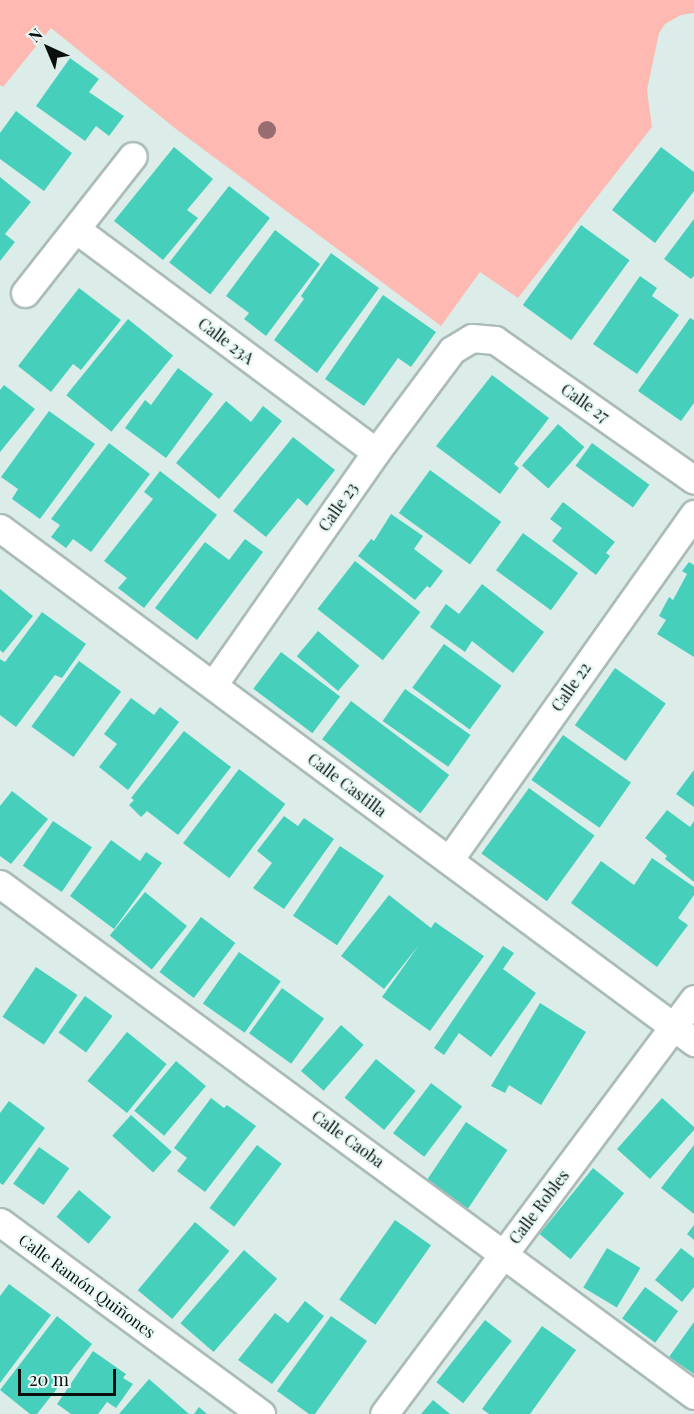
<!DOCTYPE html>
<html>
<head>
<meta charset="utf-8">
<style>
  body { margin:0 }
  #map { position:relative; width:694px; height:1414px; overflow:hidden; background:#dcede9; font-family:"Playfair Display",serif }
  div>[style] { position:absolute }
  [style*='--x'] { left:calc(var(--x)*1px); top:calc(var(--y)*1px); width:calc(var(--w)*1px); rotate:calc(var(--a)*1deg) }
  .green>* { inset:0; background:#feb9b3 }
  .building>* { inset:0; background:#46d0bb; transform-origin:0 0 }
  .roads { filter:drop-shadow(2px 0 #abbcb8) drop-shadow(-2px 0 #abbcb8) drop-shadow(0 2px #abbcb8) drop-shadow(0 -2px #abbcb8) }
  .minor>* { height:27px; margin:-13.5px; padding:0 13.5px; transform-origin:13.5px; border-radius:13.5px; background:#fff }
  .trees>* { width:18px; height:18px; margin:-9px; border-radius:50%; background:#986d6f }
  span { translate:-50% -50%; white-space:nowrap; text-align:center; line-height:1.15; -webkit-text-stroke:4.5px #e9faf6; paint-order:stroke }
  .street-label { font-size:16px; color:#0b100f }
  .north { position:absolute; left:18px; top:18px; width:60px; height:60px; -webkit-text-stroke:4px #e9faf6; paint-order:stroke; rotate:316deg; font-size:16px; font-weight:700; line-height:24px; text-align:center; color:#0b100f }
  .north::after { content:''; display:block; margin:auto; width:21px; height:27px; background:#0b100f; clip-path:polygon(50% 0,100% 100%,50% 72%,0 100%) }
  .scale { position:absolute; left:18px; top:1369px; width:98px; height:27px; box-sizing:border-box; border:3px solid #0b100f; border-top:0; padding-left:8px; font-size:18px; line-height:21px; white-space:nowrap; color:#0b100f; -webkit-text-stroke:4px #e9faf6; paint-order:stroke }
</style>
</head>
<body>
<div id="map">
  <div class="green">
    <i style="clip-path:polygon(0 0,694px 0,694px 13px,681px 15px,665px 24px,659px 33px,647px 90px,652px 127px,518px 298px,480px 272px,441px 326px,176px 129px,51px 28px,3px 87px,0 85px)"></i>
  </div>
  <div class="building">
    <i style="clip-path:polygon(70px 58px,99px 79px,89px 92px,124px 116px,109px 136px,96px 126px,85px 141px,36px 106px)"></i>
    <i style="clip-path:polygon(16px 111px,72px 153px,44px 191px,0 159px,0 133px)"></i>
    <i style="clip-path:polygon(174px 147px,213px 179px,187px 210px,198px 218px,163px 260px,114px 221px)"></i>
    <i style="clip-path:polygon(661px 147px,694px 172px,694px 191px,655px 243px,612px 210px)"></i>
    <i style="clip-path:polygon(0 177px,31px 202px,5px 234px,15px 242px,0 261px)"></i>
    <i style="left:229px;top:186px;width:52px;height:97px;rotate:38deg"></i>
    <i style="clip-path:polygon(694px 219px,694px 276px,691px 279px,664px 259px)"></i>
    <i style="left:581px;top:225px;width:60px;height:99px;rotate:36deg"></i>
    <i style="clip-path:polygon(275px 230px,320px 264px,266px 336px,244px 319px,249px 313px,226px 296px)"></i>
    <i style="clip-path:polygon(331px 253px,379px 288px,317px 373px,274px 340px,304px 299px,301px 296px)"></i>
    <i style="clip-path:polygon(640px 276px,657px 288px,652px 296px,679px 315px,637px 374px,593px 344px)"></i>
    <i style="clip-path:polygon(79px 288px,121px 320px,81px 370px,73px 364px,51px 392px,18px 366px)"></i>
    <i style="clip-path:polygon(383px 295px,436px 332px,411px 367px,398px 358px,364px 406px,325px 379px)"></i>
    <i style="clip-path:polygon(690px 318px,694px 320px,694px 403px,681px 421px,638px 391px)"></i>
    <i style="left:128px;top:319px;width:58px;height:98px;rotate:39deg"></i>
    <i style="clip-path:polygon(178px 368px,213px 394px,166px 458px,125px 428px,145px 400px,151px 405px)"></i>
    <i style="clip-path:polygon(492px 375px,549px 418px,514px 464px,519px 468px,500px 494px,436px 446px)"></i>
    <i style="clip-path:polygon(4px 385px,35px 409px,0 452px,0 390px)"></i>
    <i style="clip-path:polygon(226px 401px,251px 422px,263px 406px,282px 421px,219px 499px,176px 463px)"></i>
    <i style="clip-path:polygon(49px 411px,95px 444px,40px 519px,12px 499px,18px 489px,1px 477px)"></i>
    <i style="left:558px;top:424px;width:35px;height:55px;rotate:41deg"></i>
    <i style="clip-path:polygon(293px 437px,335px 470px,307px 506px,298px 498px,266px 537px,233px 511px)"></i>
    <i style="clip-path:polygon(109px 443px,150px 474px,91px 552px,73px 539px,66px 548px,51px 537px,60px 525px,51px 519px)"></i>
    <i style="left:592px;top:443px;width:71px;height:28px;rotate:36deg"></i>
    <i style="left:430px;top:470px;width:88px;height:53px;rotate:36deg"></i>
    <i style="clip-path:polygon(160px 471px,217px 515px,144px 608px,118px 588px,127px 578px,104px 561px,153px 499px,144px 492px)"></i>
    <i style="clip-path:polygon(563px 502px,615px 542px,606px 553px,610px 556px,596px 575px,552px 541px,562px 528px,550px 519px)"></i>
    <i style="clip-path:polygon(391px 514px,423px 536px,414px 549px,443px 571px,430px 588px,427px 586px,415px 600px,358px 556px,371px 539px,374px 541px)"></i>
    <i style="left:523px;top:533px;width:68px;height:46px;rotate:36deg"></i>
    <i style="clip-path:polygon(245px 539px,263px 552px,197px 640px,155px 608px,205px 542px,229px 560px)"></i>
    <i style="left:355px;top:561px;width:83px;height:61px;rotate:38deg"></i>
    <i style="clip-path:polygon(689px 562px,694px 565px,694px 657px,657px 634px,666px 620px,659px 616px,669px 597px,673px 600px,687px 574px,682px 571px)"></i>
    <i style="clip-path:polygon(482px 584px,544px 632px,513px 673px,472px 641px,465px 652px,430px 627px,446px 604px,459px 614px)"></i>
    <i style="clip-path:polygon(0 589px,33px 616px,3px 653px,0 650px)"></i>
    <i style="clip-path:polygon(42px 612px,86px 644px,62px 678px,55px 675px,16px 727px,0 715px,0 659px,5px 662px)"></i>
    <i style="left:318px;top:631px;width:54px;height:33px;rotate:40deg"></i>
    <i style="left:444px;top:644px;width:71px;height:54px;rotate:36deg"></i>
    <i style="left:281px;top:652px;width:74px;height:46px;rotate:37deg"></i>
    <i style="left:79px;top:661px;width:52px;height:81px;rotate:36deg"></i>
    <i style="left:615px;top:668px;width:62px;height:70px;rotate:35deg"></i>
    <i style="left:405px;top:689px;width:80px;height:39px;rotate:35deg"></i>
    <i style="clip-path:polygon(131px 698px,154px 715px,160px 707px,179px 722px,128px 790px,99px 767px,117px 744px,104px 734px)"></i>
    <i style="left:351px;top:701px;width:123px;height:48px;rotate:37deg"></i>
    <i style="clip-path:polygon(184px 731px,231px 767px,178px 835px,147px 811px,141px 817px,129px 805px,134px 800px,131px 798px)"></i>
    <i style="left:563px;top:735px;width:83px;height:55px;rotate:35deg"></i>
    <i style="left:239px;top:769px;width:58px;height:93px;rotate:37deg"></i>
    <i style="clip-path:polygon(694px 770px,694px 807px,676px 794px)"></i>
    <i style="left:529px;top:788px;width:81px;height:81px;rotate:36deg"></i>
    <i style="clip-path:polygon(12px 791px,48px 819px,11px 864px,0 856px,0 806px)"></i>
    <i style="clip-path:polygon(667px 810px,690px 827px,694px 821px,694px 882px,665px 859px,667px 856px,645px 838px)"></i>
    <i style="clip-path:polygon(284px 816px,298px 826px,304px 818px,334px 839px,284px 909px,253px 888px,272px 863px,257px 851px)"></i>
    <i style="left:53px;top:821px;width:47px;height:54px;rotate:34deg"></i>
    <i style="clip-path:polygon(111px 840px,140px 861px,146px 852px,162px 863px,114px 929px,70px 896px)"></i>
    <i style="left:340px;top:846px;width:53px;height:84px;rotate:34deg"></i>
    <i style="clip-path:polygon(652px 858px,694px 887px,694px 895px,678px 918px,688px 925px,657px 967px,571px 903px,601px 861px,634px 885px)"></i>
    <i style="left:145px;top:892px;width:54px;height:56px;rotate:39deg"></i>
    <i style="clip-path:polygon(389px 895px,431px 928px,435px 922px,484px 956px,430px 1031px,382px 997px,419px 945px,384px 989px,341px 956px)"></i>
    <i style="left:201px;top:917px;width:43px;height:69px;rotate:37deg"></i>
    <i style="clip-path:polygon(503px 946px,514px 953px,503px 969px,536px 993px,491px 1057px,459px 1033px,444px 1055px,434px 1048px)"></i>
    <i style="left:239px;top:952px;width:51px;height:63px;rotate:35deg"></i>
    <i style="left:36px;top:967px;width:50px;height:60px;rotate:34deg"></i>
    <i style="left:282px;top:988px;width:52px;height:56px;rotate:36deg"></i>
    <i style="left:85px;top:996px;width:34px;height:45px;rotate:36deg"></i>
    <i style="clip-path:polygon(540px 1003px,586px 1032px,541px 1105px,509px 1085px,505px 1093px,491px 1086px)"></i>
    <i style="left:341px;top:1025px;width:30px;height:61px;rotate:41deg"></i>
    <i style="left:127px;top:1032px;width:51px;height:63px;rotate:39deg"></i>
    <i style="left:376px;top:1059px;width:51px;height:50px;rotate:39deg"></i>
    <i style="left:176px;top:1061px;width:39px;height:65px;rotate:40deg"></i>
    <i style="left:431px;top:1083px;width:39px;height:63px;rotate:37deg"></i>
    <i style="clip-path:polygon(211px 1098px,224px 1108px,227px 1105px,256px 1126px,205px 1192px,177px 1171px,187px 1158px,174px 1148px)"></i>
    <i style="clip-path:polygon(662px 1098px,694px 1127px,694px 1130px,650px 1179px,617px 1149px)"></i>
    <i style="clip-path:polygon(9px 1101px,45px 1128px,3px 1185px,0 1183px,0 1113px)"></i>
    <i style="left:131px;top:1115px;width:55px;height:28px;rotate:42deg"></i>
    <i style="left:466px;top:1122px;width:50px;height:72px;rotate:34deg"></i>
    <i style="left:257px;top:1145px;width:31px;height:79px;rotate:37deg"></i>
    <i style="clip-path:polygon(694px 1145px,694px 1214px,661px 1188px)"></i>
    <i style="left:39px;top:1147px;width:37px;height:45px;rotate:35deg"></i>
    <i style="left:593px;top:1168px;width:40px;height:85px;rotate:39deg"></i>
    <i style="left:79px;top:1190px;width:42px;height:35px;rotate:40deg"></i>
    <i style="left:395px;top:1220px;width:44px;height:97px;rotate:35deg"></i>
    <i style="left:195px;top:1222px;width:45px;height:89px;rotate:40deg"></i>
    <i style="clip-path:polygon(694px 1225px,694px 1240px,687px 1234px)"></i>
    <i style="left:607px;top:1248px;width:39px;height:46px;rotate:31deg"></i>
    <i style="clip-path:polygon(681px 1248px,694px 1258px,694px 1287px,682px 1302px,655px 1280px)"></i>
    <i style="left:244px;top:1250px;width:44px;height:97px;rotate:41deg"></i>
    <i style="clip-path:polygon(9px 1284px,51px 1315px,0 1383px,0 1296px)"></i>
    <i style="left:645px;top:1287px;width:41px;height:39px;rotate:36deg"></i>
    <i style="clip-path:polygon(305px 1301px,324px 1316px,272px 1384px,238px 1360px,275px 1313px,288px 1323px)"></i>
    <i style="clip-path:polygon(57px 1316px,92px 1344px,37px 1414px,30px 1414px,0 1390px)"></i>
    <i style="clip-path:polygon(331px 1316px,367px 1341px,315px 1414px,309px 1414px,277px 1391px)"></i>
    <i style="left:485px;top:1320px;width:34px;height:79px;rotate:38deg"></i>
    <i style="clip-path:polygon(694px 1322px,694px 1374px,669px 1357px)"></i>
    <i style="clip-path:polygon(542px 1326px,576px 1350px,530px 1414px,489px 1414px,482px 1409px)"></i>
    <i style="clip-path:polygon(93px 1351px,126px 1374px,123px 1378px,133px 1384px,116px 1408px,107px 1402px,98px 1414px,71px 1414px,57px 1404px)"></i>
    <i style="clip-path:polygon(149px 1379px,189px 1414px,119px 1414px)"></i>
    <i style="clip-path:polygon(433px 1400px,450px 1414px,421px 1414px)"></i>
    <i style="clip-path:polygon(199px 1407px,207px 1414px,194px 1414px)"></i>
  </div>
  <div class="roads">
    <div class="minor">
      <i style="--x:77;--y:230;--w:372;--a:36.6"></i>
      <i style="--x:25;--y:293;--w:174;--a:-51.8"></i>
      <i style="--x:0;--y:528;--w:864;--a:36.52"></i>
      <i style="--x:213;--y:685;--w:284;--a:-55"></i>
      <i style="--x:376;--y:452;--w:127;--a:-53.3"></i>
      <i style="--x:452;--y:350;--w:23;--a:-31"></i>
      <i style="--x:472;--y:338;--w:23;--a:5"></i>
      <i style="--x:495;--y:340;--w:243;--a:35.1"></i>
      <i style="--x:449;--y:860;--w:424;--a:-54.7"></i>
      <i style="--x:0;--y:884;--w:862;--a:36.36"></i>
      <i style="--x:0;--y:1222;--w:324;--a:36.3"></i>
      <i style="--x:384;--y:1414;--w:518;--a:-53.24"></i>
    </div>
  </div>
  <div class="trees">
    <i style="left:267px;top:130px"></i>
  </div>
  <div class="street-label">
    <span style="left:226px;top:341px;rotate:37deg">Calle 23A</span>
    <span style="left:585px;top:403px;rotate:35deg">Calle 27</span>
    <span style="left:338px;top:507px;rotate:-55deg">Calle 23</span>
    <span style="left:571px;top:687px;rotate:-55deg">Calle 22</span>
    <span style="left:347px;top:785px;rotate:37deg">Calle Castilla</span>
    <span style="left:348px;top:1139px;rotate:36deg">Calle Caoba</span>
    <span style="left:539px;top:1207px;rotate:-53deg">Calle Robles</span>
    <span style="left:87px;top:1286px;rotate:36deg">Calle Ramón Quiñones</span>
  </div>
  <div class="north">N</div>
  <div class="scale">20 m</div>
</div>
</body>
</html>
